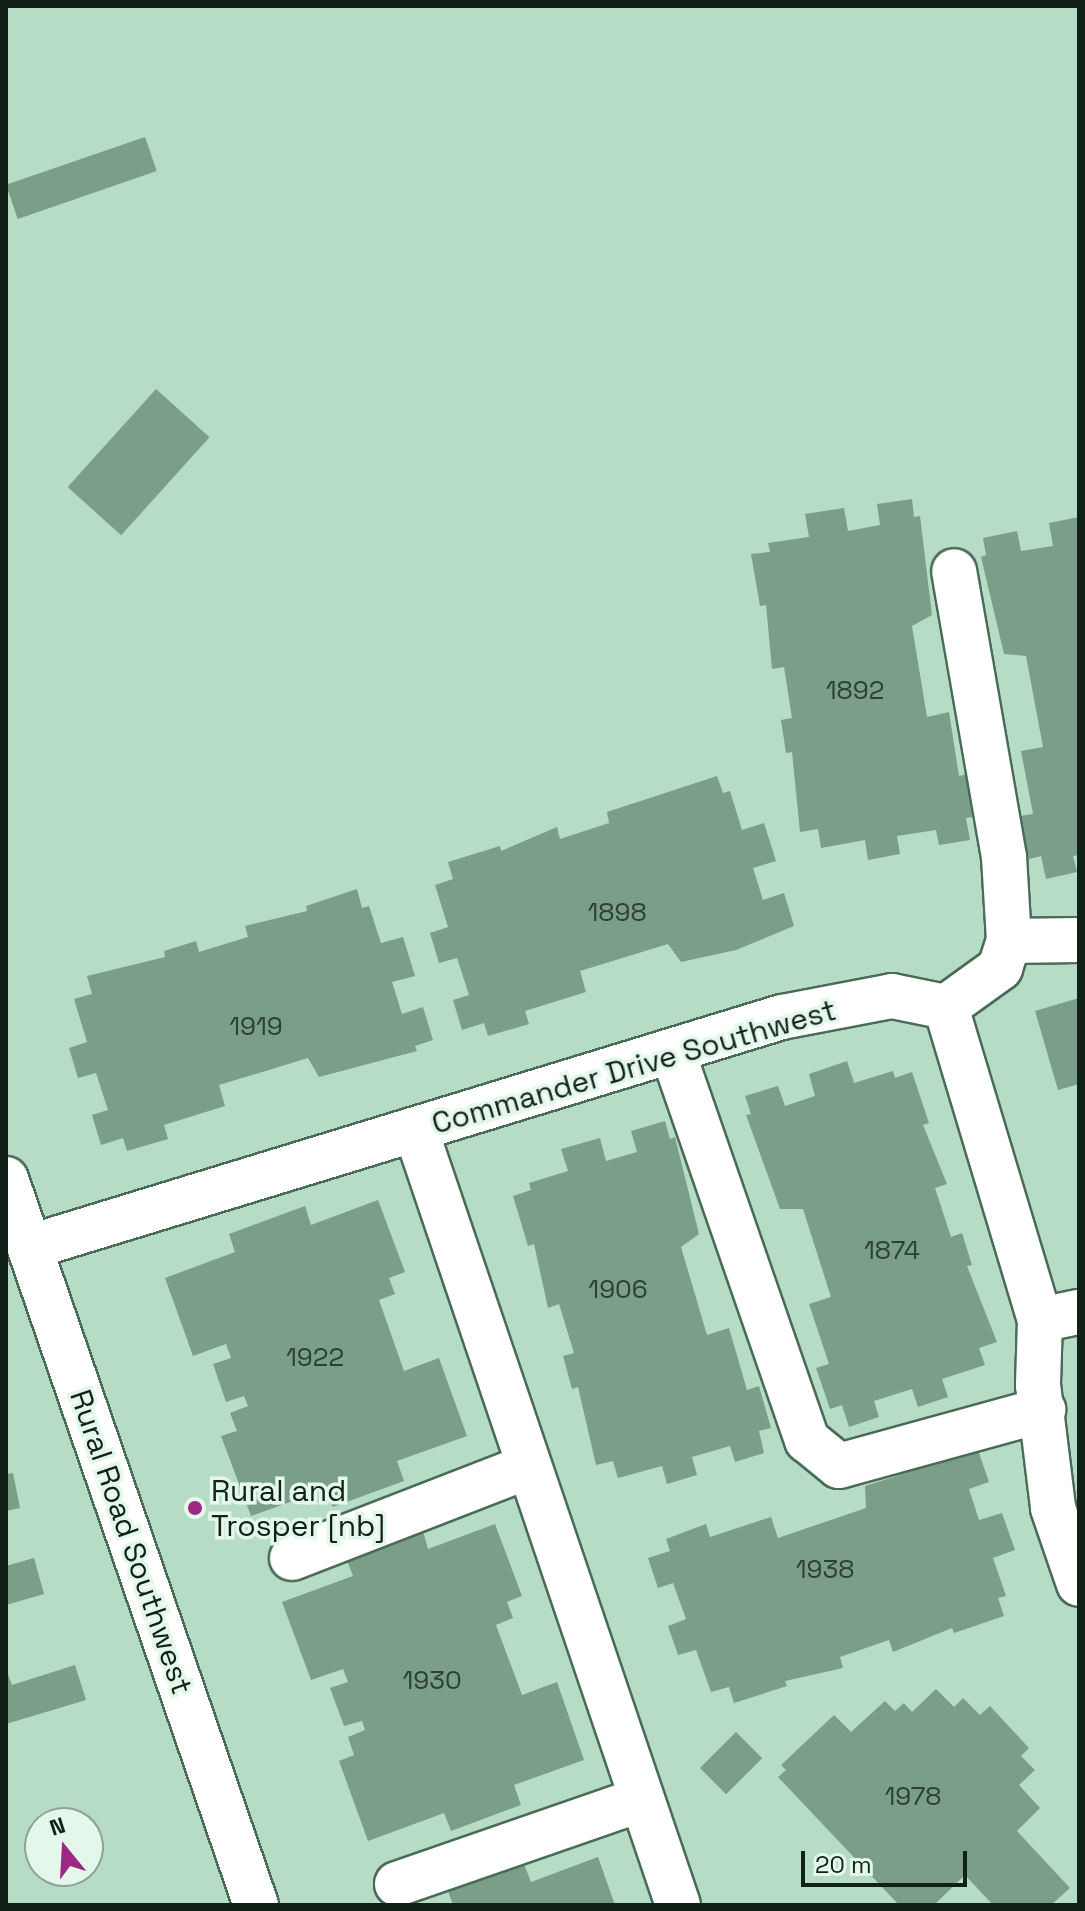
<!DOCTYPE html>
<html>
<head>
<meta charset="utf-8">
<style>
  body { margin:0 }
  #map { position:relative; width:1085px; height:1911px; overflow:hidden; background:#b6dcc5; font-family:"Space Grotesk",sans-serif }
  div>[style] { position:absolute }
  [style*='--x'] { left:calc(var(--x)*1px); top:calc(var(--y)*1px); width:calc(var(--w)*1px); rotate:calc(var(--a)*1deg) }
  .building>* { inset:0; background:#7a9e88; transform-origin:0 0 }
  .roads { filter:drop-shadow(2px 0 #496b57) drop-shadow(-2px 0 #496b57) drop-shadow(0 2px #496b57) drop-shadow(0 -2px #496b57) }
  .minor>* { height:44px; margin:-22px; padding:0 22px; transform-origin:22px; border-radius:22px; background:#fff }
  .dots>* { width:22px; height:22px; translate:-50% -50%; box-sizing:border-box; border:4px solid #e4f7eb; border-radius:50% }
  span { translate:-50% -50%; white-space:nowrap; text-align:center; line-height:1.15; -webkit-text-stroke:7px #e4f7eb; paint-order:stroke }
  .number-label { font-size:26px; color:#2c4034 }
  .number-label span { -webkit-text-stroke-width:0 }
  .street-label { font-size:30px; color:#122118 }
  .poi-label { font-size:30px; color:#122118 }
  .left { translate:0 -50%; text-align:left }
  .frame { position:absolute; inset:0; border:8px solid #122118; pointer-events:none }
  .north { position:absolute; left:24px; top:1807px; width:80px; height:80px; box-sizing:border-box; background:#e4f7eb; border:2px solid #90a197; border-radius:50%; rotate:342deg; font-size:22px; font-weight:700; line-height:32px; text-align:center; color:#122118 }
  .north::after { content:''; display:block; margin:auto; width:28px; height:36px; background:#9c2883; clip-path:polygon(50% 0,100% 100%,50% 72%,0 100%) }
  .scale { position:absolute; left:801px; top:1851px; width:166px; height:36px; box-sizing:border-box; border:4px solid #122118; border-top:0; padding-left:10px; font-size:24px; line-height:28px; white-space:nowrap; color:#122118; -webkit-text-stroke:6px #e4f7eb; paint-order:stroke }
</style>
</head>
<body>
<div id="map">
  <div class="building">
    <i style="left:145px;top:137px;width:36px;height:147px;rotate:71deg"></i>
    <i style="left:156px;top:389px;width:72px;height:132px;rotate:42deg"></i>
    <i style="clip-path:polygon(912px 499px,914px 517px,920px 516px,932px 615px,912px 626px,927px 717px,949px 712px,959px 776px,972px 773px,979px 816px,966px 818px,970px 840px,939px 845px,936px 830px,897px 836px,900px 854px,868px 860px,865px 840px,821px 848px,818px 829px,800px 832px,792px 752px,786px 753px,781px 720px,792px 718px,784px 667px,772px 669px,766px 605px,760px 606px,751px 554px,770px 552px,768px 543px,809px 537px,805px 514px,844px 508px,848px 531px,880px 525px,877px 504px)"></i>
    <i style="clip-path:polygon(1079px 517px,1079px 855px,1073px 856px,1077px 872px,1046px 879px,1041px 856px,1029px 859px,1020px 816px,1033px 814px,1021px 751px,1043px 747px,1026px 656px,1004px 654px,981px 557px,986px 555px,983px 538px,1017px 531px,1021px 551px,1053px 546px,1049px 523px)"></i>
    <i style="clip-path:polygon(717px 776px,723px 793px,730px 791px,742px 830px,764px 823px,776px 861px,753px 868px,763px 900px,784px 893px,794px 926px,736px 950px,681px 962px,668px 944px,580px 971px,586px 992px,525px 1011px,529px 1024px,488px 1036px,484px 1023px,462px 1030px,453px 1000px,469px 995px,457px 958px,439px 963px,430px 933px,448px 927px,435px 885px,453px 879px,448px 862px,500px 846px,501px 851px,557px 827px,560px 839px,609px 823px,607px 812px)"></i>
    <i style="clip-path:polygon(357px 889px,362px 908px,369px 906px,381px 943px,403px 937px,415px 976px,392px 982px,402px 1014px,423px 1007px,433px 1040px,415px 1046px,417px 1051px,319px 1077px,308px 1058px,219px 1085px,225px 1106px,164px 1125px,168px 1139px,127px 1151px,123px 1138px,101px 1145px,92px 1115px,108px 1110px,96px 1073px,78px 1078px,69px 1048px,87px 1042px,74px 999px,92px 994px,87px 976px,165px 957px,164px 951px,196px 941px,199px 952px,248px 937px,245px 926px,307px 911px,306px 906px)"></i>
    <i style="clip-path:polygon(1079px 998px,1079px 1084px,1058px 1090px,1035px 1011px)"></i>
    <i style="clip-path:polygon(847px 1061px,854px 1083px,893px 1071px,895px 1078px,912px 1072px,929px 1123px,923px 1125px,947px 1184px,935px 1188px,951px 1237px,962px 1233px,972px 1265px,967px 1266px,997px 1342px,979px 1348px,985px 1365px,942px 1379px,948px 1397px,918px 1407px,912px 1389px,874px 1401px,879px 1417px,849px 1427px,842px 1405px,830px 1409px,816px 1368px,829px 1364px,809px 1304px,831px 1297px,803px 1209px,780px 1209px,746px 1115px,751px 1114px,745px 1096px,778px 1086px,785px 1106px,815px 1096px,809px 1074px)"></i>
    <i style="clip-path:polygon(665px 1121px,670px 1139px,675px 1137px,699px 1234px,681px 1247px,707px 1335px,729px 1328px,747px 1390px,759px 1386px,771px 1428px,759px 1431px,764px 1453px,735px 1462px,730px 1446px,692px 1457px,697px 1475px,667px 1484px,662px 1466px,618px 1478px,613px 1461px,596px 1465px,578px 1387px,572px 1389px,563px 1356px,574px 1353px,559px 1304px,548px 1308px,534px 1244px,528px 1246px,513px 1196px,531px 1190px,529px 1183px,568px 1171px,561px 1149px,600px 1138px,606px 1161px,637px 1152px,631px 1131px)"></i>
    <i style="clip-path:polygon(378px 1200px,405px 1272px,389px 1278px,395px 1294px,379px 1300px,404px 1371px,439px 1358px,467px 1436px,397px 1461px,404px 1481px,333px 1507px,326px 1489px,251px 1516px,221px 1436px,237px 1431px,230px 1413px,248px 1406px,244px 1396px,226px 1402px,213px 1364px,231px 1358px,226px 1344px,193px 1356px,165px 1278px,235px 1252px,229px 1234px,305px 1206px,311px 1225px)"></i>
    <i style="clip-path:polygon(978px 1450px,989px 1482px,969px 1489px,979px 1520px,1002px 1513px,1015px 1550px,993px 1558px,1006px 1596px,998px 1598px,1004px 1616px,954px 1633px,952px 1628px,893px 1652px,889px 1640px,840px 1657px,843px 1668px,785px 1681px,787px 1686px,734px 1703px,729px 1687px,711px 1692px,696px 1650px,678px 1655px,668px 1626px,686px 1619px,673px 1583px,658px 1588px,648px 1558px,670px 1551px,666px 1539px,706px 1524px,710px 1537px,771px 1517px,778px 1538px,866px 1508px,865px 1486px)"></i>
    <i style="clip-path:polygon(13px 1473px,20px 1508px,6px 1511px,6px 1474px)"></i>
    <i style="clip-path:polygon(495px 1524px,522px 1596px,507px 1602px,513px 1618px,496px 1625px,522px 1695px,557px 1682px,584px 1760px,514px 1785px,521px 1805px,451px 1831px,444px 1813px,368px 1841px,339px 1761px,354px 1755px,348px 1737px,365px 1730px,362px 1721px,344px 1726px,330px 1688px,348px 1682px,343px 1669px,311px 1680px,282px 1602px,353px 1576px,346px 1558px,423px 1531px,428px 1549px)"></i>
    <i style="clip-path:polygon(34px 1558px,44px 1594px,6px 1605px,6px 1566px)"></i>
    <i style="clip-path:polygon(75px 1665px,86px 1700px,6px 1724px,6px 1669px,12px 1685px)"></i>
    <i style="clip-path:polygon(936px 1689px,954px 1707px,963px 1698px,980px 1715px,990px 1706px,1029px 1748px,1021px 1756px,1035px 1770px,1019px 1785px,1040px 1808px,1017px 1831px,1070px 1888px,1051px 1905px,993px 1905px,965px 1875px,934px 1905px,899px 1905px,778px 1777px,786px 1770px,781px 1765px,834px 1715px,851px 1732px,885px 1701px,895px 1711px,904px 1703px,912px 1712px)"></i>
    <i style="left:736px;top:1732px;width:37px;height:51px;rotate:45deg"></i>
    <i style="clip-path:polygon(598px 1857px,615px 1905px,453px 1905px,448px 1891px,524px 1864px,531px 1882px)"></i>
  </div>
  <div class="roads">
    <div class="minor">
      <i style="--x:1009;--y:941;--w:70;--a:-0.8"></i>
      <i style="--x:946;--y:1007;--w:67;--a:-35.8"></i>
      <i style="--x:1000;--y:968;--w:28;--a:-72"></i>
      <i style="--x:1009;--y:941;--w:84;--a:-93.4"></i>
      <i style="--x:1004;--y:857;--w:290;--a:-99.9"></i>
      <i style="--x:673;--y:1053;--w:410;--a:70.9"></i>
      <i style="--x:807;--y:1440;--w:41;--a:39.1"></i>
      <i style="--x:839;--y:1466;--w:212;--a:-15.4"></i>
      <i style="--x:416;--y:1131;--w:817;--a:71.3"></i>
      <i style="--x:6;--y:1179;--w:768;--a:71"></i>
      <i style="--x:30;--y:1247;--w:786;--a:-17.01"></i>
      <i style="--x:782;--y:1017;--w:112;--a:-10.8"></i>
      <i style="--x:892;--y:996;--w:55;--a:11.5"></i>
      <i style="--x:946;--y:1007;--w:327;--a:73.3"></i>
      <i style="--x:1040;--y:1320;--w:65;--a:91.8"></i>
      <i style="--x:1038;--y:1385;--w:124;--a:83"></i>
      <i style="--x:1053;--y:1508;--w:80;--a:71.1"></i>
      <i style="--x:1040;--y:1320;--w:40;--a:-12"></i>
      <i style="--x:292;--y:1558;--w:254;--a:-21.2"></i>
      <i style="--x:397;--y:1884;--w:259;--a:-19.1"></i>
    </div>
  </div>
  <div class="dots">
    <i style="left:195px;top:1508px;background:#9c2883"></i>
  </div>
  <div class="number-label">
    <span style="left:855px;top:691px">1892</span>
    <span style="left:617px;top:913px">1898</span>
    <span style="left:256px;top:1027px">1919</span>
    <span style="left:892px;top:1251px">1874</span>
    <span style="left:618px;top:1290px">1906</span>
    <span style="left:315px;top:1358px">1922</span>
    <span style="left:825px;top:1570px">1938</span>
    <span style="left:432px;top:1681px">1930</span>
    <span style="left:913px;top:1797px">1978</span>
  </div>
  <div class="street-label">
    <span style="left:634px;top:1067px;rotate:-16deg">Commander Drive Southwest</span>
    <span style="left:131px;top:1542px;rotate:71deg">Rural Road Southwest</span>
  </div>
  <div class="poi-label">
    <span class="left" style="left:211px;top:1508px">Rural and<br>Trosper [nb]</span>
  </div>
  <div class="frame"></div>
  <div class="north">N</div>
  <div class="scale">20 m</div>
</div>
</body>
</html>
